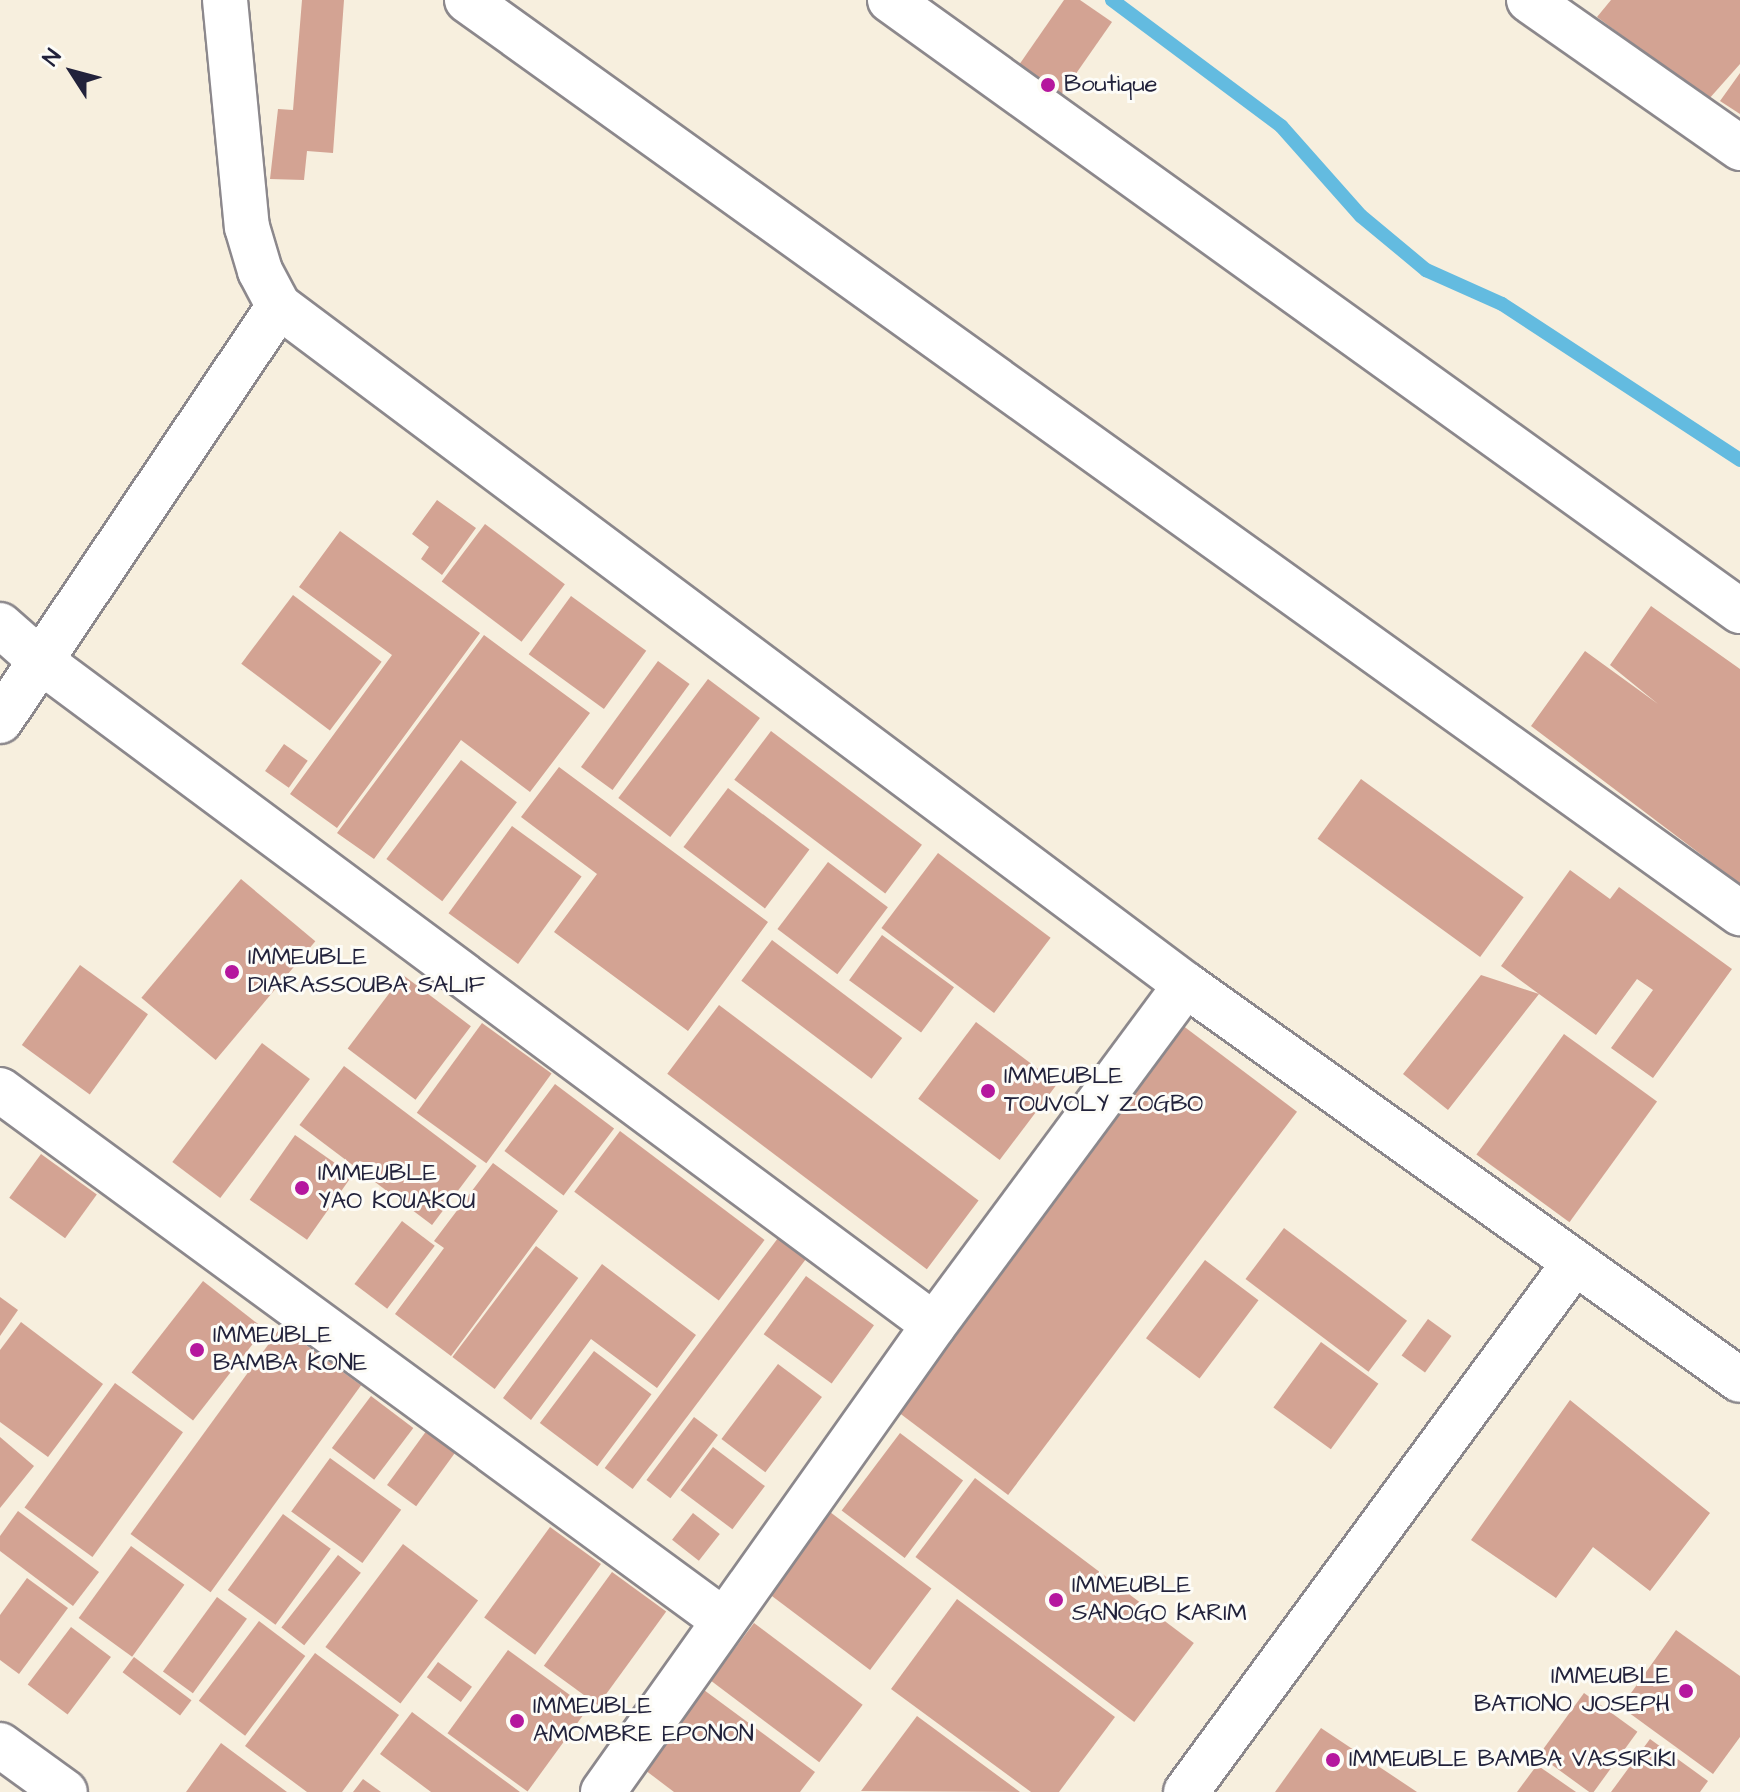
<!DOCTYPE html>
<html>
<head>
<meta charset="utf-8">
<style>
  body { margin:0 }
  #map { position:relative; width:1740px; height:1792px; overflow:hidden; background:#f7efde; font-family:"Architects Daughter",sans-serif }
  div>[style] { position:absolute }
  [style*='--x'] { left:calc(var(--x)*1px); top:calc(var(--y)*1px); width:calc(var(--w)*1px); rotate:calc(var(--a)*1deg) }
  .stream>* { height:14px; margin:-7px; padding:0 7px; transform-origin:7px; border-radius:7px; background:#63bbe0 }
  .building>* { inset:0; background:#d3a393; transform-origin:0 0 }
  .roads { filter:drop-shadow(2px 0 #8c888c) drop-shadow(-2px 0 #8c888c) drop-shadow(0 2px #8c888c) drop-shadow(0 -2px #8c888c) }
  .minor>* { height:44px; margin:-22px; padding:0 22px; transform-origin:22px; border-radius:22px; background:#fff }
  .dots>* { width:22px; height:22px; translate:-50% -50%; box-sizing:border-box; border:4px solid #fdfcf7; border-radius:50% }
  span { translate:-50% -50%; white-space:nowrap; text-align:center; line-height:1.15; -webkit-text-stroke:6px #fdfcf7; paint-order:stroke }
  .poi-label { font-size:24px; color:#22223b }
  .left { translate:0 -50%; text-align:left }
  .right { translate:-100% -50%; text-align:right }
  .north { position:absolute; left:32px; top:32px; width:80px; height:80px; -webkit-text-stroke:6px #fdfcf7; paint-order:stroke; rotate:306deg; font-size:22px; font-weight:700; line-height:32px; text-align:center; color:#22223b }
  .north::after { content:''; display:block; margin:auto; width:28px; height:36px; background:#22223b; clip-path:polygon(50% 0,100% 100%,50% 72%,0 100%) }
</style>
</head>
<body>
<div id="map">
  <div class="stream">
    <i style="--x:1112;--y:0;--w:211;--a:36.7"></i>
    <i style="--x:1281;--y:126;--w:120;--a:48.4"></i>
    <i style="--x:1361;--y:216;--w:85;--a:39.7"></i>
    <i style="--x:1426;--y:270;--w:83;--a:24.1"></i>
    <i style="--x:1502;--y:304;--w:285;--a:33.2"></i>
  </div>
  <div class="building">
    <i style="clip-path:polygon(302px 0,344px 0,333px 153px,307px 151px,304px 180px,270px 179px,278px 109px,293px 110px)"></i>
    <i style="clip-path:polygon(1064px 0,1080px 0,1112px 22px,1052px 108px,1010px 78px)"></i>
    <i style="clip-path:polygon(1611px 0,1740px 0,1740px 64px,1708px 100px,1597px 17px)"></i>
    <i style="clip-path:polygon(1740px 73px,1740px 114px,1720px 101px)"></i>
    <i style="clip-path:polygon(437px 500px,476px 528px,442px 575px,421px 559px,429px 547px,412px 534px)"></i>
    <i style="left:485px;top:524px;width:100px;height:72px;rotate:37deg"></i>
    <i style="clip-path:polygon(340px 531px,480px 633px,337px 828px,290px 794px,392px 655px,299px 587px)"></i>
    <i style="left:293px;top:595px;width:111px;height:86px;rotate:37deg"></i>
    <i style="left:571px;top:596px;width:93px;height:72px;rotate:36deg"></i>
    <i style="clip-path:polygon(1651px 606px,1740px 669px,1740px 884px,1531px 726px,1585px 651px,1658px 704px,1610px 665px)"></i>
    <i style="clip-path:polygon(484px 635px,590px 713px,530px 792px,461px 740px,374px 859px,337px 833px)"></i>
    <i style="left:658px;top:661px;width:39px;height:131px;rotate:36deg"></i>
    <i style="left:708px;top:679px;width:65px;height:149px;rotate:37deg"></i>
    <i style="left:771px;top:731px;width:189px;height:61px;rotate:37deg"></i>
    <i style="left:284px;top:744px;width:29px;height:33px;rotate:35deg"></i>
    <i style="left:461px;top:760px;width:70px;height:124px;rotate:37deg"></i>
    <i style="clip-path:polygon(559px 767px,768px 922px,688px 1031px,554px 932px,597px 874px,521px 817px)"></i>
    <i style="left:1361px;top:779px;width:201px;height:74px;rotate:36deg"></i>
    <i style="left:728px;top:788px;width:102px;height:74px;rotate:37deg"></i>
    <i style="left:512px;top:826px;width:86px;height:108px;rotate:36deg"></i>
    <i style="left:938px;top:853px;width:141px;height:94px;rotate:37deg"></i>
    <i style="left:828px;top:862px;width:75px;height:84px;rotate:37deg"></i>
    <i style="clip-path:polygon(1570px 870px,1610px 899px,1619px 887px,1732px 969px,1653px 1078px,1611px 1048px,1653px 990px,1637px 979px,1596px 1035px,1539px 994px,1448px 1110px,1403px 1074px,1481px 975px,1539px 994px,1501px 966px)"></i>
    <i style="left:241px;top:879px;width:97px;height:155px;rotate:40deg"></i>
    <i style="left:882px;top:935px;width:89px;height:56px;rotate:36deg"></i>
    <i style="left:772px;top:940px;width:163px;height:51px;rotate:37deg"></i>
    <i style="left:80px;top:965px;width:84px;height:99px;rotate:36deg"></i>
    <i style="left:403px;top:975px;width:85px;height:92px;rotate:37deg"></i>
    <i style="left:719px;top:1005px;width:325px;height:86px;rotate:37deg"></i>
    <i style="left:976px;top:1022px;width:102px;height:96px;rotate:37deg"></i>
    <i style="left:1178px;top:1022px;width:149px;height:480px;rotate:37deg"></i>
    <i style="left:482px;top:1023px;width:86px;height:111px;rotate:36deg"></i>
    <i style="left:1564px;top:1034px;width:115px;height:149px;rotate:36deg"></i>
    <i style="left:262px;top:1043px;width:60px;height:149px;rotate:37deg"></i>
    <i style="left:344px;top:1066px;width:166px;height:74px;rotate:37deg"></i>
    <i style="left:555px;top:1084px;width:74px;height:84px;rotate:37deg"></i>
    <i style="left:620px;top:1131px;width:181px;height:76px;rotate:37deg"></i>
    <i style="left:295px;top:1135px;width:70px;height:79px;rotate:35deg"></i>
    <i style="left:41px;top:1154px;width:69px;height:54px;rotate:36deg"></i>
    <i style="clip-path:polygon(493px 1163px,558px 1211px,451px 1356px,395px 1314px,444px 1248px,434px 1241px)"></i>
    <i style="left:402px;top:1221px;width:41px;height:79px;rotate:37deg"></i>
    <i style="left:1284px;top:1228px;width:154px;height:64px;rotate:37deg"></i>
    <i style="left:778px;top:1238px;width:35px;height:288px;rotate:37deg"></i>
    <i style="left:536px;top:1246px;width:53px;height:139px;rotate:37deg"></i>
    <i style="left:1205px;top:1260px;width:67px;height:98px;rotate:37deg"></i>
    <i style="clip-path:polygon(602px 1264px,696px 1335px,657px 1388px,591px 1339px,531px 1420px,503px 1398px)"></i>
    <i style="left:806px;top:1276px;width:84px;height:72px;rotate:36deg"></i>
    <i style="left:203px;top:1281px;width:78px;height:116px;rotate:38deg"></i>
    <i style="clip-path:polygon(0 1297px,18px 1310px,0 1336px)"></i>
    <i style="left:1428px;top:1319px;width:29px;height:45px;rotate:36deg"></i>
    <i style="clip-path:polygon(21px 1322px,103px 1384px,48px 1457px,0 1422px,0 1350px)"></i>
    <i style="left:281px;top:1327px;width:99px;height:256px;rotate:36deg"></i>
    <i style="left:1321px;top:1342px;width:71px;height:81px;rotate:36deg"></i>
    <i style="left:594px;top:1351px;width:72px;height:90px;rotate:37deg"></i>
    <i style="left:778px;top:1364px;width:55px;height:94px;rotate:37deg"></i>
    <i style="left:115px;top:1383px;width:84px;height:154px;rotate:36deg"></i>
    <i style="left:371px;top:1396px;width:53px;height:65px;rotate:37deg"></i>
    <i style="clip-path:polygon(1570px 1400px,1710px 1513px,1650px 1591px,1593px 1547px,1556px 1598px,1471px 1540px)"></i>
    <i style="left:694px;top:1417px;width:30px;height:79px;rotate:37deg"></i>
    <i style="left:427px;top:1430px;width:36px;height:68px;rotate:36deg"></i>
    <i style="left:900px;top:1433px;width:79px;height:97px;rotate:37deg"></i>
    <i style="clip-path:polygon(0 1437px,34px 1466px,0 1508px)"></i>
    <i style="left:713px;top:1447px;width:65px;height:54px;rotate:37deg"></i>
    <i style="left:330px;top:1458px;width:88px;height:66px;rotate:36deg"></i>
    <i style="left:975px;top:1478px;width:274px;height:99px;rotate:37deg"></i>
    <i style="clip-path:polygon(18px 1511px,99px 1572px,73px 1606px,0 1551px,0 1536px)"></i>
    <i style="left:830px;top:1512px;width:127px;height:102px;rotate:37deg"></i>
    <i style="left:693px;top:1513px;width:34px;height:34px;rotate:38deg"></i>
    <i style="left:283px;top:1514px;width:59px;height:94px;rotate:36deg"></i>
    <i style="left:550px;top:1527px;width:63px;height:112px;rotate:36deg"></i>
    <i style="left:403px;top:1544px;width:94px;height:129px;rotate:37deg"></i>
    <i style="left:131px;top:1546px;width:66px;height:89px;rotate:36deg"></i>
    <i style="left:338px;top:1555px;width:29px;height:92px;rotate:38deg"></i>
    <i style="left:612px;top:1572px;width:67px;height:116px;rotate:36deg"></i>
    <i style="clip-path:polygon(27px 1578px,68px 1608px,19px 1674px,0 1660px,0 1615px)"></i>
    <i style="left:217px;top:1597px;width:37px;height:92px;rotate:36deg"></i>
    <i style="clip-path:polygon(957px 1599px,1115px 1717px,1059px 1792px,1031px 1792px,891px 1689px)"></i>
    <i style="left:259px;top:1621px;width:58px;height:100px;rotate:37deg"></i>
    <i style="left:754px;top:1623px;width:136px;height:72px;rotate:37deg"></i>
    <i style="left:71px;top:1627px;width:50px;height:72px;rotate:37deg"></i>
    <i style="clip-path:polygon(1676px 1630px,1740px 1676px,1740px 1737px,1713px 1774px,1621px 1707px)"></i>
    <i style="left:508px;top:1650px;width:99px;height:103px;rotate:36deg"></i>
    <i style="clip-path:polygon(315px 1653px,399px 1715px,342px 1792px,307px 1792px,245px 1746px)"></i>
    <i style="left:134px;top:1657px;width:72px;height:19px;rotate:37deg"></i>
    <i style="left:438px;top:1662px;width:42px;height:19px;rotate:36deg"></i>
    <i style="clip-path:polygon(704px 1690px,815px 1772px,800px 1792px,674px 1792px,645px 1770px)"></i>
    <i style="left:1584px;top:1693px;width:66px;height:77px;rotate:36deg"></i>
    <i style="clip-path:polygon(412px 1712px,520px 1792px,431px 1792px,380px 1754px)"></i>
    <i style="clip-path:polygon(917px 1716px,1020px 1792px,861px 1791px)"></i>
    <i style="clip-path:polygon(1321px 1728px,1417px 1792px,1275px 1792px)"></i>
    <i style="clip-path:polygon(1650px 1739px,1708px 1781px,1700px 1792px,1611px 1792px)"></i>
    <i style="clip-path:polygon(221px 1743px,287px 1792px,186px 1792px)"></i>
    <i style="clip-path:polygon(1537px 1765px,1576px 1792px,1517px 1792px)"></i>
    <i style="clip-path:polygon(363px 1779px,381px 1792px,353px 1792px)"></i>
  </div>
  <div class="roads">
    <div class="minor">
      <i style="--x:225;--y:0;--w:228;--a:84.5"></i>
      <i style="--x:247;--y:227;--w:46;--a:73.5"></i>
      <i style="--x:260;--y:271;--w:40;--a:62"></i>
      <i style="--x:279;--y:306;--w:1133;--a:36.82"></i>
      <i style="--x:1186;--y:985;--w:680;--a:35.49"></i>
      <i style="--x:467;--y:0;--w:1567;--a:35.65"></i>
      <i style="--x:890;--y:0;--w:1047;--a:35.71"></i>
      <i style="--x:1529;--y:0;--w:258;--a:35"></i>
      <i style="--x:0;--y:625;--w:56;--a:41.4"></i>
      <i style="--x:42;--y:662;--w:1111;--a:36.62"></i>
      <i style="--x:0;--y:721;--w:500;--a:-56.09"></i>
      <i style="--x:0;--y:1090;--w:896;--a:36.24"></i>
      <i style="--x:0;--y:1745;--w:80;--a:35.9"></i>
      <i style="--x:603;--y:1792;--w:572;--a:-54.67"></i>
      <i style="--x:934;--y:1325;--w:423;--a:-53.5"></i>
      <i style="--x:1186;--y:1792;--w:657;--a:-53.72"></i>
    </div>
  </div>
  <div class="dots">
    <i style="left:1048px;top:85px;background:#b5179e"></i>
    <i style="left:232px;top:972px;background:#b5179e"></i>
    <i style="left:988px;top:1091px;background:#b5179e"></i>
    <i style="left:302px;top:1188px;background:#b5179e"></i>
    <i style="left:197px;top:1350px;background:#b5179e"></i>
    <i style="left:1056px;top:1600px;background:#b5179e"></i>
    <i style="left:1686px;top:1691px;background:#b5179e"></i>
    <i style="left:517px;top:1721px;background:#b5179e"></i>
    <i style="left:1333px;top:1760px;background:#b5179e"></i>
  </div>
  <div class="poi-label">
    <span class="left" style="left:1064px;top:85px">Boutique</span>
    <span class="left" style="left:248px;top:972px">IMMEUBLE<br>DIARASSOUBA SALIF</span>
    <span class="left" style="left:1004px;top:1091px">IMMEUBLE<br>TOUVOLY ZOGBO</span>
    <span class="left" style="left:318px;top:1188px">IMMEUBLE<br>YAO KOUAKOU</span>
    <span class="left" style="left:213px;top:1350px">IMMEUBLE<br>BAMBA KONE</span>
    <span class="left" style="left:1072px;top:1600px">IMMEUBLE<br>SANOGO KARIM</span>
    <span class="right" style="left:1670px;top:1691px">IMMEUBLE<br>BATIONO JOSEPH</span>
    <span class="left" style="left:533px;top:1721px">IMMEUBLE<br>AMOMBRE EPONON</span>
    <span class="left" style="left:1349px;top:1760px">IMMEUBLE BAMBA VASSIRIKI</span>
  </div>
  <div class="north">N</div>
</div>
</body>
</html>
